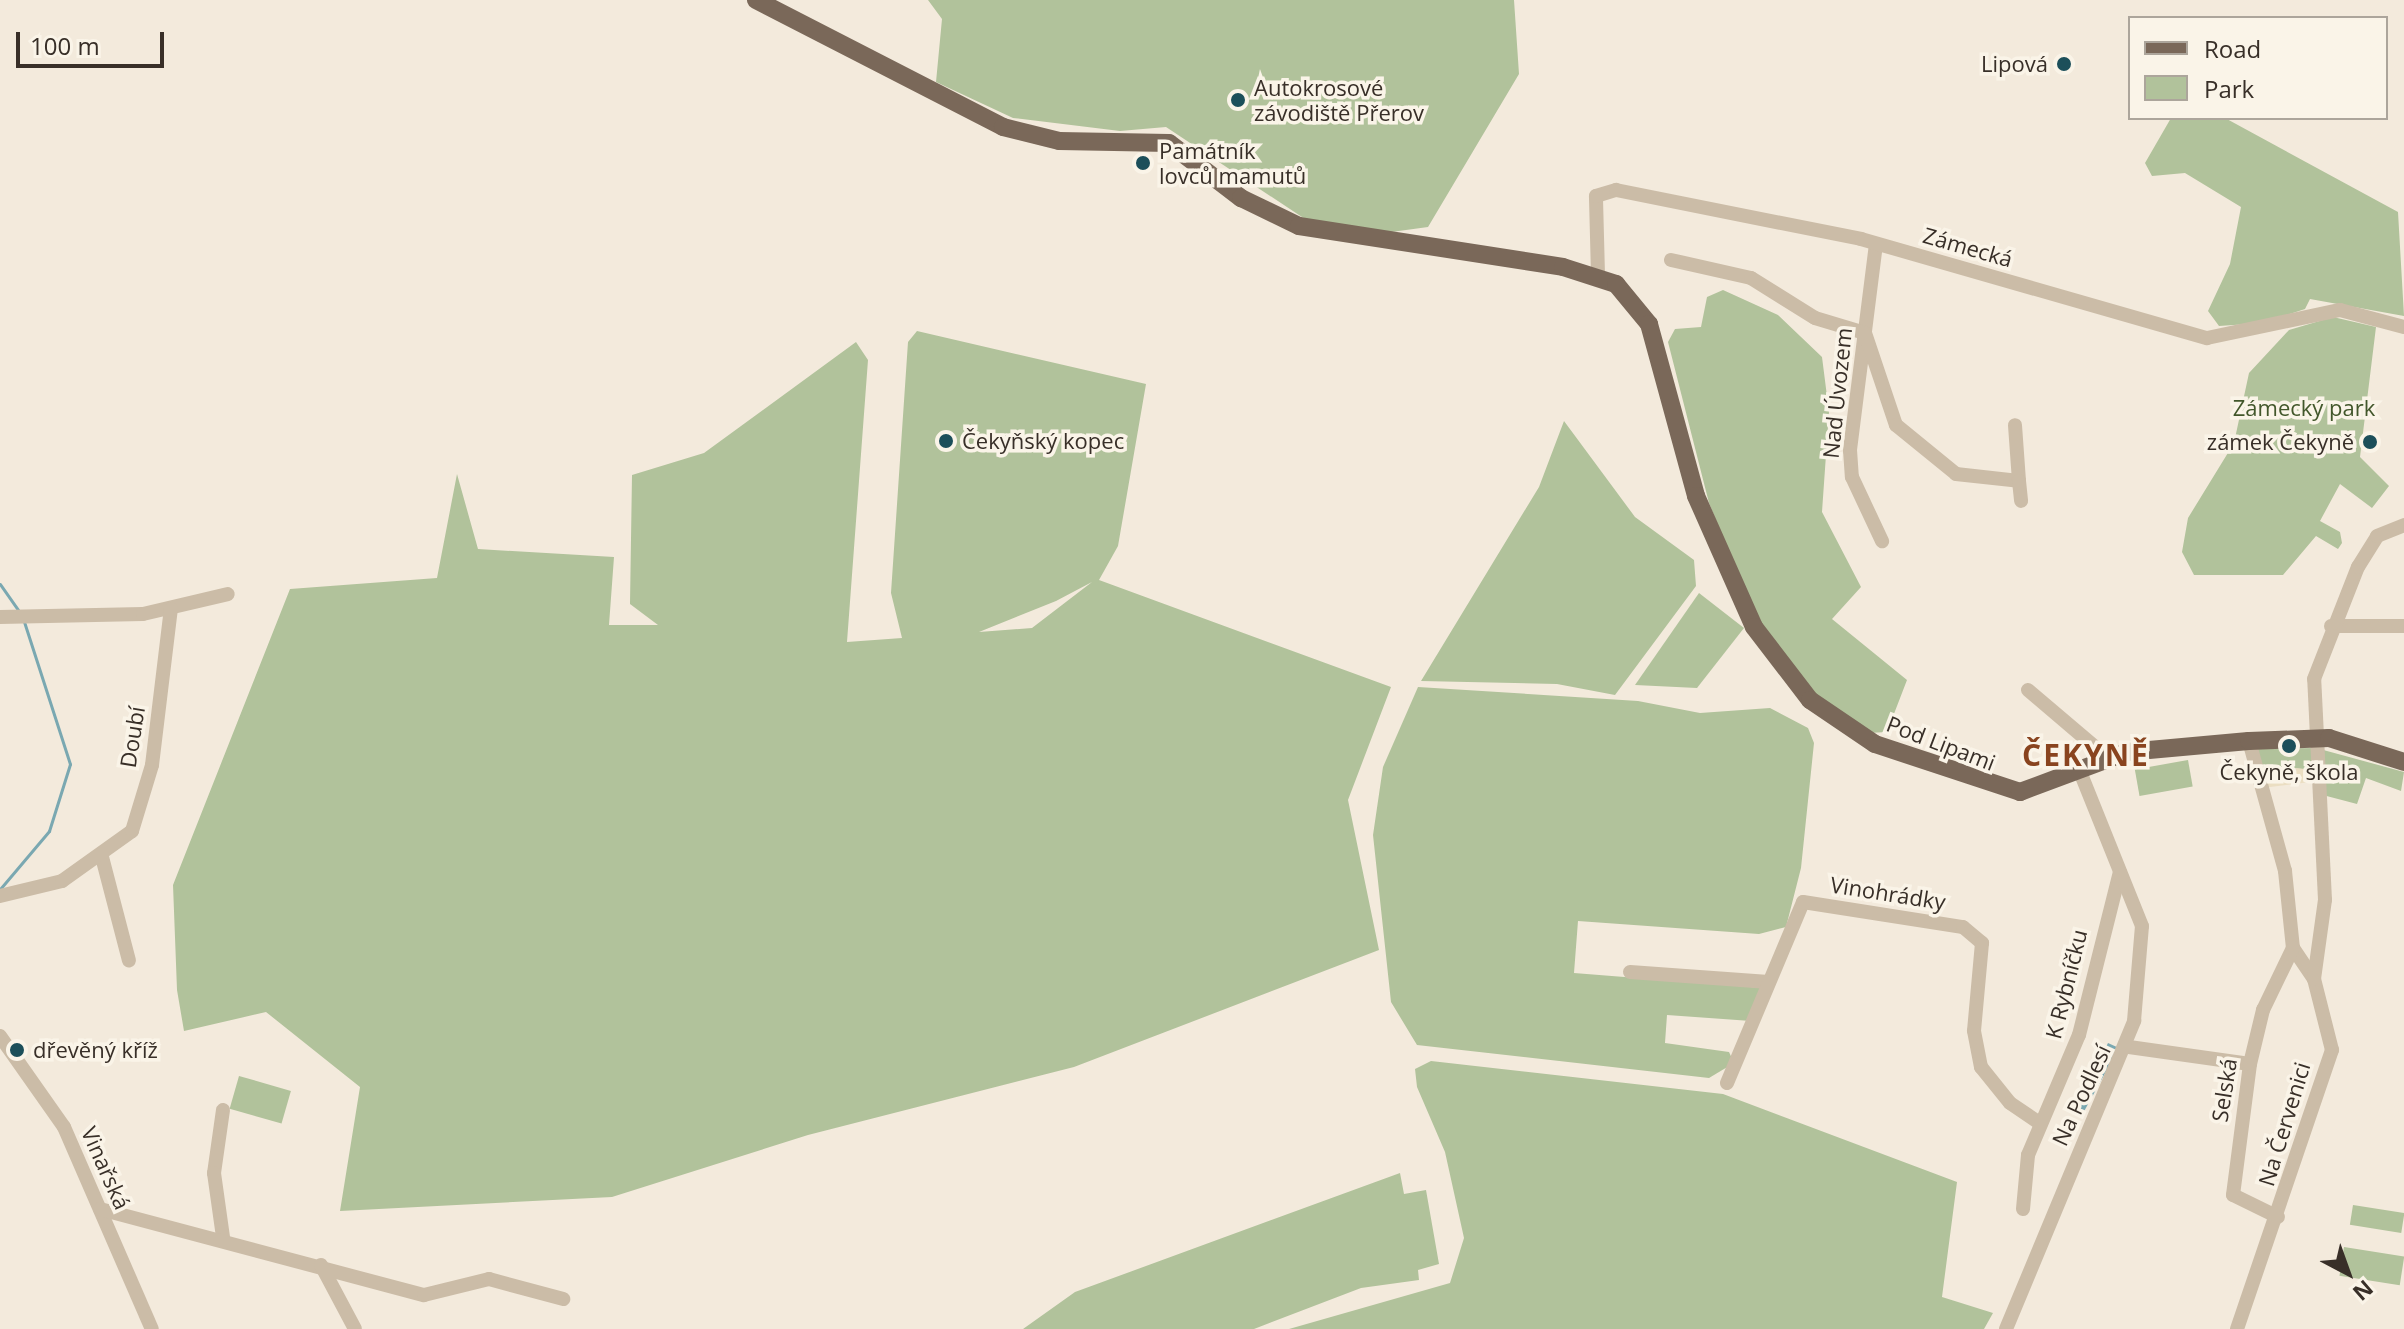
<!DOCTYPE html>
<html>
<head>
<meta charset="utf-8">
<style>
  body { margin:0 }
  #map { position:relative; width:2404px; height:1329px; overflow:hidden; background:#f3eadc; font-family:"Open Sans",sans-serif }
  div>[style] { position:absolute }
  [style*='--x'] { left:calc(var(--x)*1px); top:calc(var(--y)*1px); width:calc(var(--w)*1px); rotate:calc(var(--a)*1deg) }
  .green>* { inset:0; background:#b1c29b; transform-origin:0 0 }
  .plaza>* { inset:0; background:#ebdec2 }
  .water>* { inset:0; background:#7aa8b1 }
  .stream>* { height:3px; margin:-1.5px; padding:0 1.5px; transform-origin:1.5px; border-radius:1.5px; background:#7aa8b1 }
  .minor>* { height:14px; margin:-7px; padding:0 7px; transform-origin:7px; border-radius:7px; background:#cbbca7 }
  .major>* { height:18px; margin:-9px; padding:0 9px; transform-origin:9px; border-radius:9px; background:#7a6859 }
  .dots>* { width:22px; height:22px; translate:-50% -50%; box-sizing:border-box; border:4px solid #faf4e8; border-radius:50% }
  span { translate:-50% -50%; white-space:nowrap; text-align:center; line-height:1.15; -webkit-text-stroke:7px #faf4e8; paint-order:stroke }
  .poi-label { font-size:22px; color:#382f28 }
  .right { translate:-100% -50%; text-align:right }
  .left { translate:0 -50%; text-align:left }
  .street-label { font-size:22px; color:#382f28 }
  .park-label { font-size:22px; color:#42572b }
  .district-label { font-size:30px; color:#89441f; font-weight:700; letter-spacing:2px }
  .legend { position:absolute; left:2128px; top:16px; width:260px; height:104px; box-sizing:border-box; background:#faf4e8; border:2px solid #aca59b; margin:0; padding:10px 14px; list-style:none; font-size:24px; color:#382f28 }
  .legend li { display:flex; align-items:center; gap:16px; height:40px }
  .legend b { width:40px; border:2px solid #aca59b }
  .north { position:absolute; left:2308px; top:1233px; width:80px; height:80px; -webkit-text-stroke:6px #faf4e8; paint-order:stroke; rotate:139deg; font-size:22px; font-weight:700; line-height:32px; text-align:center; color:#382f28 }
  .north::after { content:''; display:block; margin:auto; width:28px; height:36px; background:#382f28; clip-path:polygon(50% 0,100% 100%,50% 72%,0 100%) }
  .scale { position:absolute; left:16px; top:32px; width:148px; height:36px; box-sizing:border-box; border:4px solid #382f28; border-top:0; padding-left:10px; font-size:24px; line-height:28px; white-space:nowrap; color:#382f28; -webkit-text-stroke:6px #faf4e8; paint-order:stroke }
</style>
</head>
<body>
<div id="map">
  <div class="green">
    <i style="clip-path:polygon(928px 0,1514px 0,1519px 74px,1428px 227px,1384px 233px,1305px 219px,1166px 127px,1120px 131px,1013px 118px,936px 82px,942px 19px)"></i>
    <i style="clip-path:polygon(2171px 118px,2225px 118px,2398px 212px,2404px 316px,2310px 299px,2305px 309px,2263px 323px,2219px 326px,2208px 311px,2230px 264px,2241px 207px,2185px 173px,2152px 176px,2145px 163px)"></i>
    <i style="clip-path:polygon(1723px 290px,1778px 315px,1822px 357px,1829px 412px,1822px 512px,1861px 587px,1832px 619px,1907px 680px,1887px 732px,1868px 733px,1811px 691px,1756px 618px,1709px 503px,1668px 342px,1675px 329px,1701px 327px,1707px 297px)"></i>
    <i style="clip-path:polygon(2333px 317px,2376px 327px,2360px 457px,2389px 486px,2372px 508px,2340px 484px,2320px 521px,2340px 532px,2342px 543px,2338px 549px,2316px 536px,2283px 575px,2194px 575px,2182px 552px,2188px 518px,2234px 443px,2249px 373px,2289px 330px)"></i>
    <i style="clip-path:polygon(evenodd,917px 331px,1146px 384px,1118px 546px,1099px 580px,1391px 687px,1348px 800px,1379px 950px,1074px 1067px,808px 1135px,612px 1197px,340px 1211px,360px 1087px,266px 1012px,184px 1031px,177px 990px,173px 885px,290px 589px,437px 578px,457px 474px,478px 549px,614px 557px,609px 625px,658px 625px,630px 604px,632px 475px,704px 453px,856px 342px,868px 360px,847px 642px,902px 638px,891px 593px,908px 342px,917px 331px,1092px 582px,1032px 628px,979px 632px,1056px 601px,1092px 582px)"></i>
    <i style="clip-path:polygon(1564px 421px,1635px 517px,1694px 560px,1696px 586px,1615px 695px,1557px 684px,1421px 681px,1539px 487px)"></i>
    <i style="clip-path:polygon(1699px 593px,1744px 628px,1697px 688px,1635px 685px)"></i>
    <i style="clip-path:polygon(1418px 687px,1638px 701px,1700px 713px,1770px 708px,1808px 728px,1814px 743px,1801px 868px,1786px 927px,1759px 934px,1578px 921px,1574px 973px,1763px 988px,1751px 1021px,1667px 1015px,1665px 1043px,1729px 1052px,1734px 1063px,1709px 1078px,1417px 1045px,1391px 1002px,1373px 835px,1383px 767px)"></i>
    <i style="clip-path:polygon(2314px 748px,2315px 770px,2280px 767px,2279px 778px,2263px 778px,2257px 749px)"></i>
    <i style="clip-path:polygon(2316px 748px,2404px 772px,2401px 791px,2366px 778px,2357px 804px,2319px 794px)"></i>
    <i style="left:2188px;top:760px;width:27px;height:54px;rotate:80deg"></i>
    <i style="clip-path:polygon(1431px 1061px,1723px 1094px,1957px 1182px,1942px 1297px,1993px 1313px,1984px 1329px,1289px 1329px,1450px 1283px,1464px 1238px,1445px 1152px,1417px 1087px,1415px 1069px)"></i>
    <i style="left:239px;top:1076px;width:54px;height:34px;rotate:16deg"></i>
    <i style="clip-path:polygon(1400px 1173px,1404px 1194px,1426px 1190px,1439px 1264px,1418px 1270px,1419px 1280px,1361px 1288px,1254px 1329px,1023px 1329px,1075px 1292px)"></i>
    <i style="left:2353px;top:1205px;width:52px;height:20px;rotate:9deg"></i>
    <i style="left:2344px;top:1247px;width:61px;height:29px;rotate:9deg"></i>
  </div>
  <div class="plaza">
    <i style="clip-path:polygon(2293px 768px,2317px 770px,2318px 781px,2262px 788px,2259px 778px,2292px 778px)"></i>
  </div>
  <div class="water">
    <i style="clip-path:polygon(2108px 1043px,2119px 1048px,2082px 1115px,2074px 1111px)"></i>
  </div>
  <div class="stream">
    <i style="--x:0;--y:584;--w:33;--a:55"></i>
    <i style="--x:0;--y:889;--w:76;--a:-49.8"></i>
    <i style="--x:49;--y:831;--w:70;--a:-72.6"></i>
    <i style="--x:70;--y:764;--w:149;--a:-107.9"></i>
  </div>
  <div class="minor">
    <i style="--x:1876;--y:244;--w:208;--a:97.2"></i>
    <i style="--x:1850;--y:450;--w:27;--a:86"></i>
    <i style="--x:1852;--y:477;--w:71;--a:64.9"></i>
    <i style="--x:1671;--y:260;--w:82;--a:12.7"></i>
    <i style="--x:1751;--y:278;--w:75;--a:32"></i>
    <i style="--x:1815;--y:318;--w:52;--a:16.7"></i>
    <i style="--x:1865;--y:333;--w:97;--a:71.4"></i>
    <i style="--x:1896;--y:425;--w:77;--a:39.2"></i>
    <i style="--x:1956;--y:474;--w:63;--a:6.3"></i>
    <i style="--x:2019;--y:481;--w:56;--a:-94.1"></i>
    <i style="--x:1598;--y:275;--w:79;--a:-91.5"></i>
    <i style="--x:1596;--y:196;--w:21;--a:-17"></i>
    <i style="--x:1616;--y:190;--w:250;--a:11.3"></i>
    <i style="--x:1861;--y:239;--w:360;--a:16"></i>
    <i style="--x:2207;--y:338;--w:136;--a:-11.9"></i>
    <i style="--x:2340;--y:310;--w:66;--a:14.9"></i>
    <i style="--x:2019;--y:481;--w:20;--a:84"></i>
    <i style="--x:0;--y:617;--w:143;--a:-1.2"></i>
    <i style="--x:143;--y:614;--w:87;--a:-13.2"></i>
    <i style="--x:2331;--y:626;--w:73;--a:0"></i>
    <i style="--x:2028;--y:690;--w:106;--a:40.4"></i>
    <i style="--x:2249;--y:741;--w:135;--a:74.5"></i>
    <i style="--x:2285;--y:871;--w:77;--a:84.1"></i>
    <i style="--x:2293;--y:948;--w:37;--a:56"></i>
    <i style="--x:102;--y:857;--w:107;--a:75.4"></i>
    <i style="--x:0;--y:896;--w:64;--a:-13.6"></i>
    <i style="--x:62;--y:881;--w:86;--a:-35.5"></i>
    <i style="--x:132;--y:831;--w:69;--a:-73.1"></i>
    <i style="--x:152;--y:765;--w:157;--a:-83.1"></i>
    <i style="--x:1630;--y:972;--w:139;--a:4.1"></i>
    <i style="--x:0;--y:1036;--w:111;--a:54.9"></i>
    <i style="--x:64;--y:1127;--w:220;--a:66.5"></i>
    <i style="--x:2129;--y:1047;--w:122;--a:8"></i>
    <i style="--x:1727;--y:1083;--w:196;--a:-67.2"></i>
    <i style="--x:1803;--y:902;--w:162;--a:8.9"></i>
    <i style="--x:1963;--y:927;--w:25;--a:40"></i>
    <i style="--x:1982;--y:943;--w:88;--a:95.2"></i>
    <i style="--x:1974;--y:1031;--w:37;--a:79"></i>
    <i style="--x:1981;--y:1067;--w:46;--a:51.1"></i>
    <i style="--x:2010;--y:1103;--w:37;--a:34"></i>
    <i style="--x:223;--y:1110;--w:64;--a:98.1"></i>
    <i style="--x:214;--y:1173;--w:65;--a:82"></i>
    <i style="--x:100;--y:1209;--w:335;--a:14.9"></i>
    <i style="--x:424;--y:1295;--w:67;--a:-13.8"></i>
    <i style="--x:489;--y:1279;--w:77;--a:15.1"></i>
    <i style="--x:2023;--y:1209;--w:54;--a:-84.7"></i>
    <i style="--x:2028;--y:1155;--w:130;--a:-67"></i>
    <i style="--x:2079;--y:1035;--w:168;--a:-75.9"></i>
    <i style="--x:2278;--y:1217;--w:50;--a:-153.9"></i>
    <i style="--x:2233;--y:1195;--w:132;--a:-82.6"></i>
    <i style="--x:2250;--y:1064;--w:56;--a:-76.5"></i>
    <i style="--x:2263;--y:1010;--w:69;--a:-64.2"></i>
    <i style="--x:321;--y:1265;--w:72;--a:62"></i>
    <i style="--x:2006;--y:1329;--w:334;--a:-67.4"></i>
    <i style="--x:2134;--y:1021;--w:95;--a:-85.2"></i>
    <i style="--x:2142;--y:926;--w:166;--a:-111.9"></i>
    <i style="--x:2237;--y:1329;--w:295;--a:-71.2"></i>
    <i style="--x:2332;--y:1050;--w:73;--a:-104.2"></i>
    <i style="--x:2314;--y:979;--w:80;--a:-82.1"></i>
    <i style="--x:2325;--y:900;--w:221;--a:-92.8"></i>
    <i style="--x:2314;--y:679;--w:120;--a:-68.6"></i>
    <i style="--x:2358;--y:567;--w:36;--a:-58"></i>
    <i style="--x:2377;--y:536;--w:29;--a:-22"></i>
  </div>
  <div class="major">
    <i style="--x:756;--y:0;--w:278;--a:27.2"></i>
    <i style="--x:1003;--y:127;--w:58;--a:14"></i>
    <i style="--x:1059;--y:141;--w:110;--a:1"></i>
    <i style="--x:1169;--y:143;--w:91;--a:37.4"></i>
    <i style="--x:1241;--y:198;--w:64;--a:25.8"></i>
    <i style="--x:1299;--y:226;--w:267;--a:8.8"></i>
    <i style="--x:1563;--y:267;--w:56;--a:17.8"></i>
    <i style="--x:1616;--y:284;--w:52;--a:50.5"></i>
    <i style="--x:1649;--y:324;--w:178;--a:74.7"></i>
    <i style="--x:1696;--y:496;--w:143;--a:66.1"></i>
    <i style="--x:1754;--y:627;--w:92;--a:52.5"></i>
    <i style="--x:1810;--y:700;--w:78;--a:34.1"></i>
    <i style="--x:1875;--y:744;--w:153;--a:18.3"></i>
    <i style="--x:2020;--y:792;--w:114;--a:-20.5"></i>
    <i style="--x:2127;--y:752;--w:122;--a:-5.2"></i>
    <i style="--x:2249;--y:741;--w:80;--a:-2.1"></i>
    <i style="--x:2329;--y:738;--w:79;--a:17.7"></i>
  </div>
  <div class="dots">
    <i style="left:2064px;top:64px;background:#1c4f5a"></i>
    <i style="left:1238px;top:100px;background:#1c4f5a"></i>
    <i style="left:1143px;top:163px;background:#1c4f5a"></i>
    <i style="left:946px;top:441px;background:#1c4f5a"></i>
    <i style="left:2370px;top:442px;background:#1c4f5a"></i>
    <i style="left:2289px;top:746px;background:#1c4f5a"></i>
    <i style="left:17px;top:1050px;background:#1c4f5a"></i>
  </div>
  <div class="poi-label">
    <span class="right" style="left:2048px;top:64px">Lipová</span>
    <span class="left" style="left:1254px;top:100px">Autokrosové<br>závodiště Přerov</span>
    <span class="left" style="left:1159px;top:163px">Památník<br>lovců mamutů</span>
    <span class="left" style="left:962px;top:441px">Čekyňský kopec</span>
    <span class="right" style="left:2354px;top:442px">zámek Čekyně</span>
    <span style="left:2289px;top:772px">Čekyně, škola</span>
    <span class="left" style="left:33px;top:1050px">dřevěný kříž</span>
  </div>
  <div class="street-label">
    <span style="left:1968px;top:247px;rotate:16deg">Zámecká</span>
    <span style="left:1837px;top:393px;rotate:-84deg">Nad Úvozem</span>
    <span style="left:132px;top:737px;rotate:-81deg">Doubí</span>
    <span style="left:1941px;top:743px;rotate:21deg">Pod Lipami</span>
    <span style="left:1888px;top:893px;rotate:9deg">Vinohrádky</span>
    <span style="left:2066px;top:984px;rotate:-76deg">K Rybníčku</span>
    <span style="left:2224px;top:1090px;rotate:-81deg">Selská</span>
    <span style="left:2081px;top:1095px;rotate:-65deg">Na Podlesí</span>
    <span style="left:2284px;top:1124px;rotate:-73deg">Na Červenici</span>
    <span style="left:106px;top:1168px;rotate:66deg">Vinařská</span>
  </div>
  <div class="park-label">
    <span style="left:2304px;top:408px">Zámecký park</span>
  </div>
  <div class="district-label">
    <span style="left:2086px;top:755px">ČEKYNĚ</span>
  </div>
  <ul class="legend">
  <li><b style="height:10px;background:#7a6859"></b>Road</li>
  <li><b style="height:22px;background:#b1c29b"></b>Park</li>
  </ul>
  <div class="north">N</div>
  <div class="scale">100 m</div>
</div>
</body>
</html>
